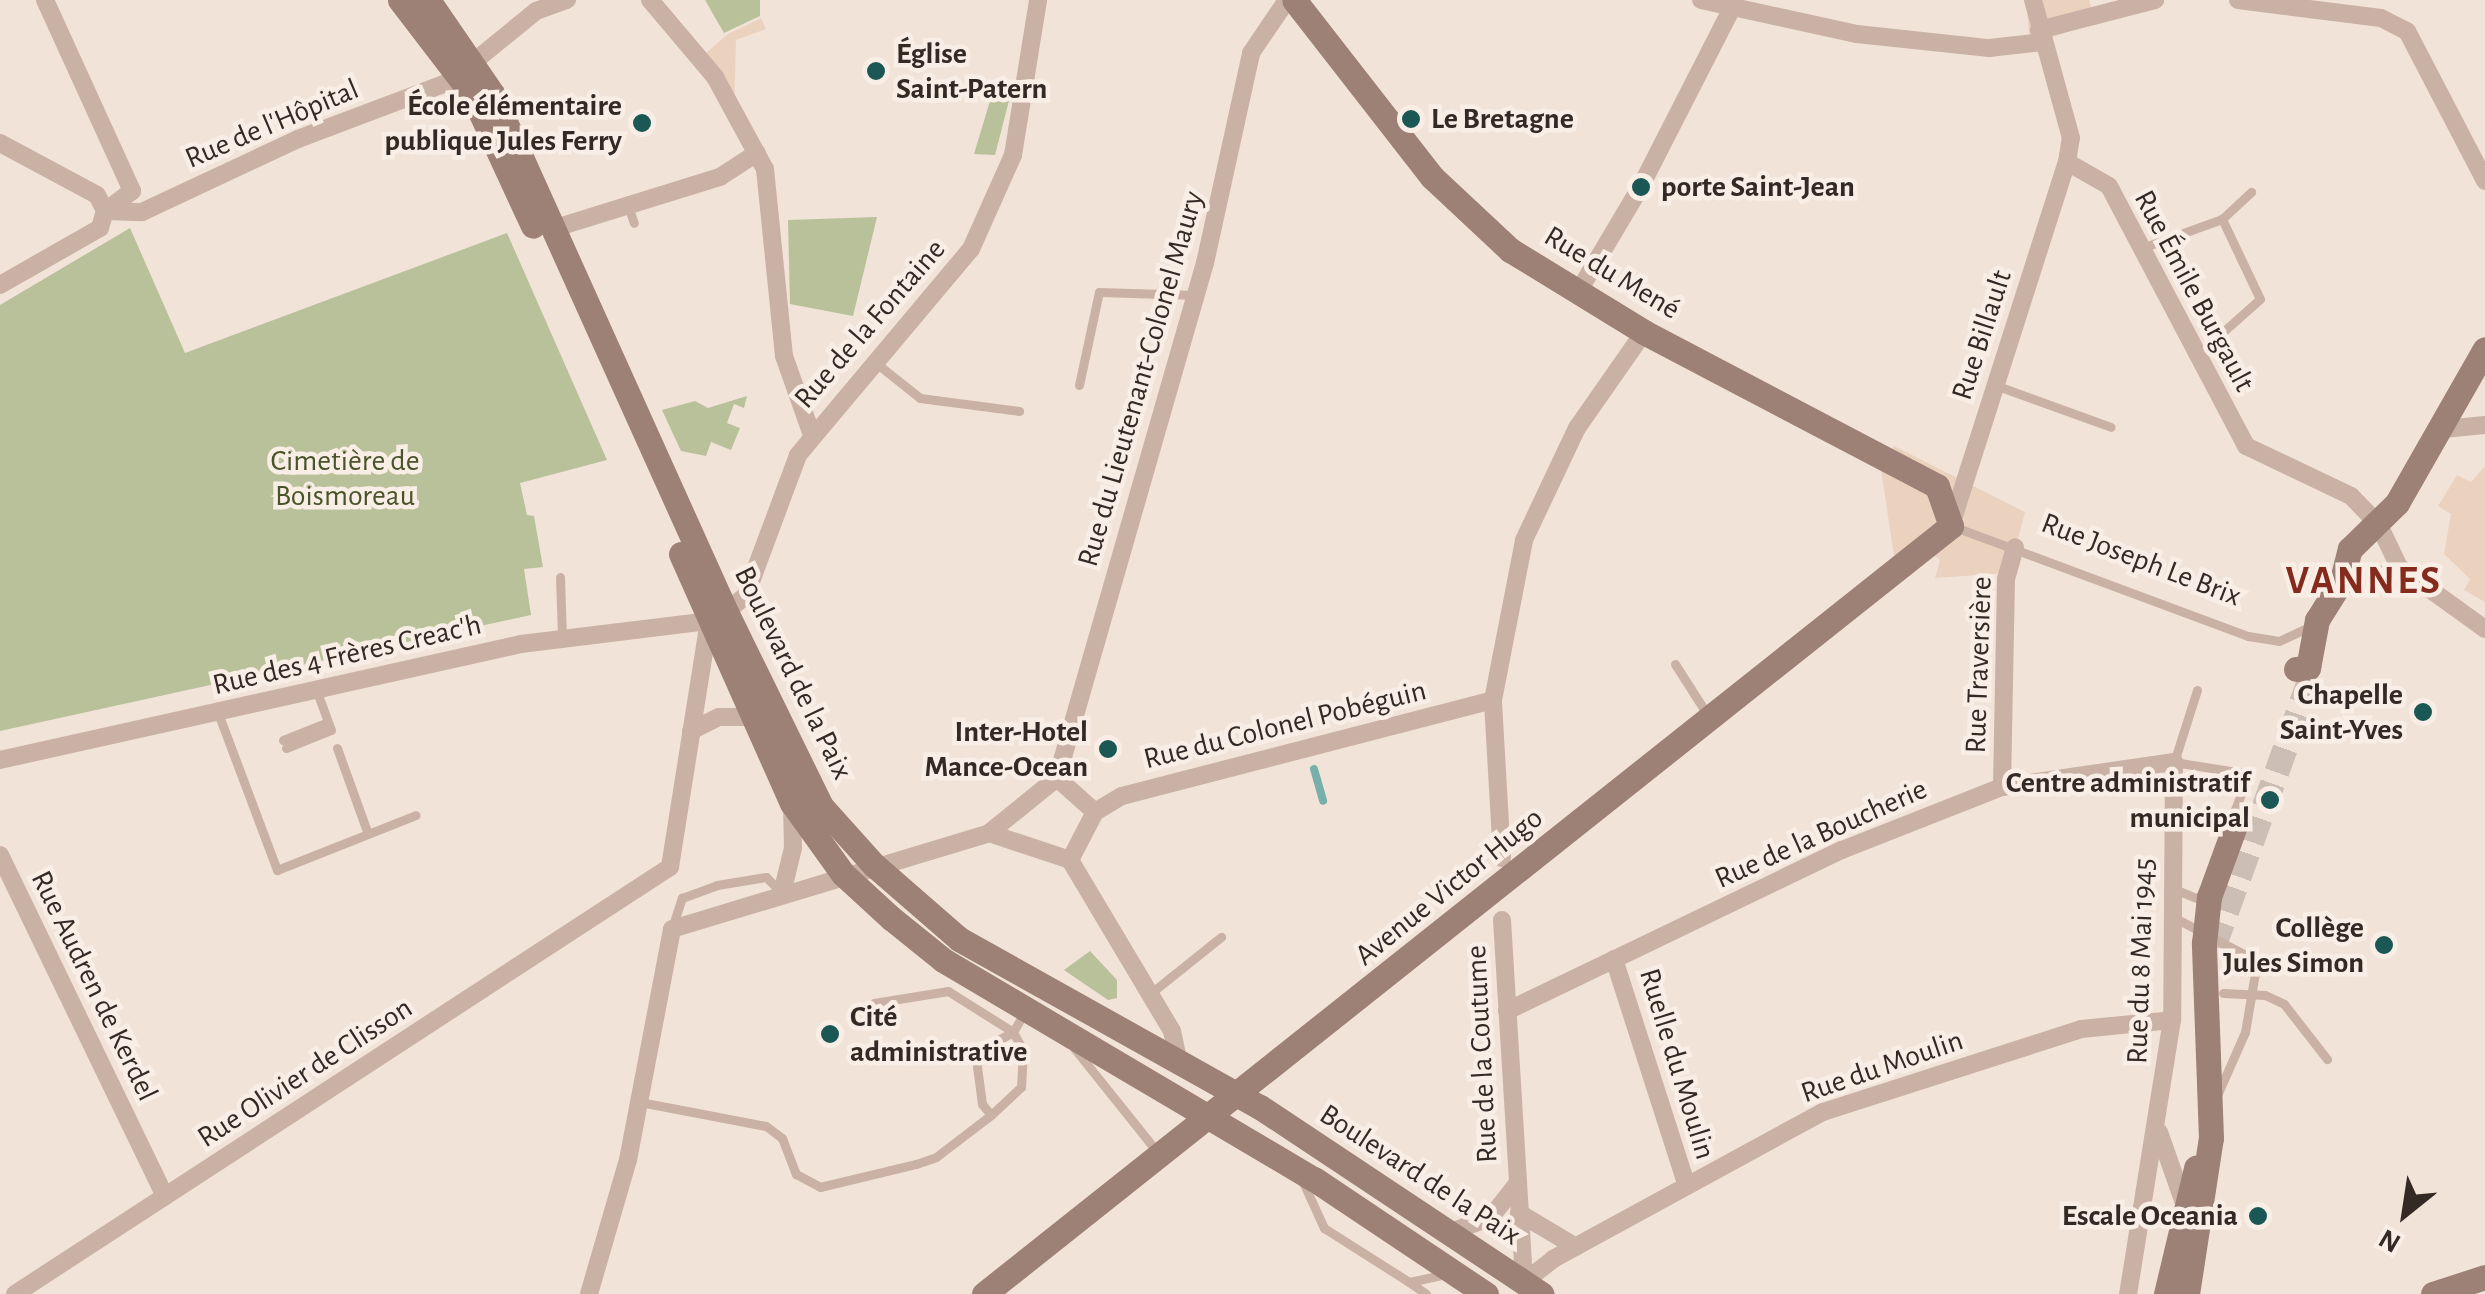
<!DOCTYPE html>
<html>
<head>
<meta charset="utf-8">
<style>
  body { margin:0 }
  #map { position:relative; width:2485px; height:1294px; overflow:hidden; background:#f2e3d9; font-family:"Alegreya Sans",sans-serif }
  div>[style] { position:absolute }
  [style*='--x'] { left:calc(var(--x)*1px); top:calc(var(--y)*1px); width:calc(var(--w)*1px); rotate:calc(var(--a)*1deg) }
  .green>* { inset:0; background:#b8c199 }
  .plaza>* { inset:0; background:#ead2bf }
  .stream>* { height:8px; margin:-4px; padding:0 4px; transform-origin:4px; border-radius:4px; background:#77afab }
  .secondary-tunnel>* { height:25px; margin-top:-12.5px; transform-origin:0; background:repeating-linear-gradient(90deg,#ccbeb5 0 25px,transparent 0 37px) }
  .lane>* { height:9px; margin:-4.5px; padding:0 4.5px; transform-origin:4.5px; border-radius:4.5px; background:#cab1a5 }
  .street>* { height:18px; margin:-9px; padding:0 9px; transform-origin:9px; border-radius:9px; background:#cab1a5 }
  .secondary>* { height:25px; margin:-12.5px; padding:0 12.5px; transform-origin:12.5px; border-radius:12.5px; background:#9d8076 }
  .lane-bridge>* { height:9px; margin:-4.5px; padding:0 4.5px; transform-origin:4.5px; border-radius:4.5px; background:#cab1a5 }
  .secondary-bridge>* { height:25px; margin:-12.5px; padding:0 12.5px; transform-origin:12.5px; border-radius:12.5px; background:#9d8076 }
  .dots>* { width:28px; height:28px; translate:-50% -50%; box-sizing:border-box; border:5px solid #f9eee5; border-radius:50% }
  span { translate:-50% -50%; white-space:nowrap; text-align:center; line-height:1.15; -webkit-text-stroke:9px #f9eee5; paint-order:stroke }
  .poi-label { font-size:30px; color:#352926; font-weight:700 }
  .left { translate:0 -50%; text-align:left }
  .right { translate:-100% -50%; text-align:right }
  .street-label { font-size:30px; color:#352926 }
  .park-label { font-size:30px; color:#49542a }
  .district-label { font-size:40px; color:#852b1e; font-weight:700; letter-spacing:2.5px }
  .north { position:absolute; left:2355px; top:1164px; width:100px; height:100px; -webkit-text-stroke:8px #f9eee5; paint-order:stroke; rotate:210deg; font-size:28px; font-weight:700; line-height:40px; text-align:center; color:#352926 }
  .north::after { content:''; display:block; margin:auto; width:35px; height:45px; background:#352926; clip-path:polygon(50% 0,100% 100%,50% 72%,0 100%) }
</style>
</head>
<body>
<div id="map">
  <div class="green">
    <i style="clip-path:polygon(705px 0,760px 0,760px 16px,724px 33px)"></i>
    <i style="clip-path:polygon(1012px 89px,995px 155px,974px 154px,993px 91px)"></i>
    <i style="clip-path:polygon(877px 217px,853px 316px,790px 304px,788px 220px)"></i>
    <i style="clip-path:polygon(130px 228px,185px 353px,507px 233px,607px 460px,520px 483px,527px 515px,534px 516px,543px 567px,524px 569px,531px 615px,0 731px,0 305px)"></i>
    <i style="clip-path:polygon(747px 396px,744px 408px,734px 404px,727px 423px,740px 428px,731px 450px,711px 442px,706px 456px,681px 451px,662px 410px,695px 401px,708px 408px)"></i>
    <i style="clip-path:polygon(1090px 951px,1117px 980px,1117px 998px,1108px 1000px,1064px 970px)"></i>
  </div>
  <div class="plaza">
    <i style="clip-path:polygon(2026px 0,2089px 0,2096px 22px,2030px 45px)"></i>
    <i style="clip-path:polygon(761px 18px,766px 29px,736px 40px,734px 112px,699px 59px,728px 34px)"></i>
    <i style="clip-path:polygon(1894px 446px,2025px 512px,2009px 573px,1935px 578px,1940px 560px,1917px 543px,1894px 556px,1881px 470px)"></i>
    <i style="clip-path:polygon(2485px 466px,2485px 602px,2464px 590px,2470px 579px,2444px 554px,2451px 514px,2438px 506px,2457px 475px,2471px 482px)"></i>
  </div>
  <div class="stream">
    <i style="--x:1314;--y:769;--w:33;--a:74"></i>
  </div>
  <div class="secondary-tunnel">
    <i style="--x:2214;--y:946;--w:289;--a:-70.2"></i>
    <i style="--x:2312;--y:674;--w:7;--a:-124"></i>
  </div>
  <div class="lane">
    <i style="--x:627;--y:203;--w:21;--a:71"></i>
    <i style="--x:2142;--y:248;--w:85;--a:-19.9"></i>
    <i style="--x:2222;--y:219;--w:40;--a:-43"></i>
    <i style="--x:2197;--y:355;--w:84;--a:-41.6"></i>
    <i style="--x:2260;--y:299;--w:89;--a:-115.4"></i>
    <i style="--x:876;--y:363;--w:56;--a:38.5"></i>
    <i style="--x:920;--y:398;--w:100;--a:7.5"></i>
    <i style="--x:1079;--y:385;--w:95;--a:-77.9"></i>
    <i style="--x:1099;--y:292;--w:97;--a:1.8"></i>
    <i style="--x:1995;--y:385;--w:123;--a:19.9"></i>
    <i style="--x:1952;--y:526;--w:316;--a:20.4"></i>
    <i style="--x:2248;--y:636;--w:31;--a:9"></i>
    <i style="--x:2279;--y:641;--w:31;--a:-25"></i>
    <i style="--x:560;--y:577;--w:61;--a:88.1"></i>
    <i style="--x:1675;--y:664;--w:59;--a:57.4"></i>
    <i style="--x:2197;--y:690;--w:76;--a:107.7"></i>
    <i style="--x:2174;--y:762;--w:76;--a:9.1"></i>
    <i style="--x:2249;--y:774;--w:52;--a:111.6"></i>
    <i style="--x:218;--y:713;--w:168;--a:69.4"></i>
    <i style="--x:277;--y:870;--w:149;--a:-21.6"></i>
    <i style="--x:283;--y:740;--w:48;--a:-21.8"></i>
    <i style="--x:286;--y:748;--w:48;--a:-21.8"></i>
    <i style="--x:331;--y:730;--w:44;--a:-110.1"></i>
    <i style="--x:337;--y:748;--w:91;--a:70.2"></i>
    <i style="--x:2174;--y:889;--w:27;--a:22"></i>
    <i style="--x:2199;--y:899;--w:8;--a:-67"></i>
    <i style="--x:2175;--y:918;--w:78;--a:27.6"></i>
    <i style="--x:2244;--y:954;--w:22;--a:60"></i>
    <i style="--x:2255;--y:973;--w:60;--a:99.6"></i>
    <i style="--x:2245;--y:1032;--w:74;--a:113.8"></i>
    <i style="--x:672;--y:928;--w:32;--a:-72"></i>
    <i style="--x:682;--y:898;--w:37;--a:-20"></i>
    <i style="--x:717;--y:885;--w:50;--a:-9.3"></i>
    <i style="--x:766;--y:877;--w:20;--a:45"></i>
    <i style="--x:1151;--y:993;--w:90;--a:-38.7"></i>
    <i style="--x:2265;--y:995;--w:21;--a:25"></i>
    <i style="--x:2284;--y:1004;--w:70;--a:52"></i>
    <i style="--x:874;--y:1003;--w:75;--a:-9.2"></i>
    <i style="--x:948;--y:991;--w:77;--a:32.2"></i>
    <i style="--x:1013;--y:1032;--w:21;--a:61"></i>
    <i style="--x:1023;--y:1050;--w:37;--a:93"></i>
    <i style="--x:1021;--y:1087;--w:41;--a:137"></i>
    <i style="--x:1074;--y:1048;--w:134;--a:51.3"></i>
    <i style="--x:640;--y:1102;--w:128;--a:10.8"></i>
    <i style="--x:766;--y:1126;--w:20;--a:37"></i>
    <i style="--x:782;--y:1138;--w:39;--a:69"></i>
    <i style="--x:796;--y:1174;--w:27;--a:28"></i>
    <i style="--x:820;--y:1187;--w:99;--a:-13.5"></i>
    <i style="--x:916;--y:1164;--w:21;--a:-19"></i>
    <i style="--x:936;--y:1157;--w:69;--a:-37.4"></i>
    <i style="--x:991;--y:1115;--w:14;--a:-129"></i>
    <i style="--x:982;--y:1104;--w:45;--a:-97.6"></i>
    <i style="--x:976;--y:1059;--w:16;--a:-52"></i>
    <i style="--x:986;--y:1046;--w:30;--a:-27"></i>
    <i style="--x:1013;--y:1032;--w:24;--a:-60"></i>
    <i style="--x:1302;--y:1180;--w:53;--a:65.4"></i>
    <i style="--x:1324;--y:1228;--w:101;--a:32.4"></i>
    <i style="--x:1409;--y:1282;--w:40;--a:-12"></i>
    <i style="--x:1409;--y:1282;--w:21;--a:35"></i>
  </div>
  <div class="street">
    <i style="--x:45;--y:0;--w:210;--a:65.5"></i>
    <i style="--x:132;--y:191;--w:34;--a:143"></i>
    <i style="--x:650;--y:0;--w:101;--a:49.8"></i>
    <i style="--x:715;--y:77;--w:105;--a:61.5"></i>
    <i style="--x:765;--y:169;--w:188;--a:84.2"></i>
    <i style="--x:784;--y:356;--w:84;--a:70.5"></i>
    <i style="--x:1701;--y:0;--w:160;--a:12.3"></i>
    <i style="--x:1857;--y:34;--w:133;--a:6.1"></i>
    <i style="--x:1989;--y:48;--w:54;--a:-6.3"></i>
    <i style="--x:2238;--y:0;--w:144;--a:7.2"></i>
    <i style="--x:2381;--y:18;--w:29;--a:27"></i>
    <i style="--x:2407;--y:31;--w:169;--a:62.5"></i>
    <i style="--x:2039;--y:30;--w:120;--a:-14.5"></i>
    <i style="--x:0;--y:143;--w:110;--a:28.2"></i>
    <i style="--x:97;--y:195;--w:18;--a:63"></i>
    <i style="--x:2067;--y:162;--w:48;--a:29.7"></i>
    <i style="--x:2109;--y:186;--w:294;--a:62.2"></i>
    <i style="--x:2246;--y:446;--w:116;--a:25.5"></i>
    <i style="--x:2351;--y:496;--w:40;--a:46"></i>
    <i style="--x:2379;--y:525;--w:47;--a:64.5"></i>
    <i style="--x:2399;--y:567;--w:106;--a:35.8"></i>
    <i style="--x:1644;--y:180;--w:193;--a:-62.9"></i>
    <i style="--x:105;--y:211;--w:37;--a:2"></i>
    <i style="--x:142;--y:212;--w:172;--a:-25.1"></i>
    <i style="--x:298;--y:139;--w:161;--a:-20.7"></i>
    <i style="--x:449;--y:82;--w:112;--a:-39.2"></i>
    <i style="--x:536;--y:11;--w:33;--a:-20"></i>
    <i style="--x:552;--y:229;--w:176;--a:-17.2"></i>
    <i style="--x:720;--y:177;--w:44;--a:-33"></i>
    <i style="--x:0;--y:285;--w:115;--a:-29.7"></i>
    <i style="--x:100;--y:228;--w:18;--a:-74"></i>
    <i style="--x:1577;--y:294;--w:117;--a:-59.3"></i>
    <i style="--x:2444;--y:429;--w:41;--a:-5.6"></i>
    <i style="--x:1951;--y:525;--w:381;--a:-72.3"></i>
    <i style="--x:2067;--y:162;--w:24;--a:-81"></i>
    <i style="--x:2071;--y:138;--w:143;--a:-105.4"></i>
    <i style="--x:2342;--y:580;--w:36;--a:-10"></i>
    <i style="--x:2377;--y:574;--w:39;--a:17"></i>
    <i style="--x:691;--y:731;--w:31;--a:-27"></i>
    <i style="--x:719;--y:717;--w:31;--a:0"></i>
    <i style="--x:0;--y:760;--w:534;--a:-12.55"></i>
    <i style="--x:521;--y:644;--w:180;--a:-7"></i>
    <i style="--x:700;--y:622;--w:28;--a:-21"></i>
    <i style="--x:726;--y:612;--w:26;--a:-40"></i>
    <i style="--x:746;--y:595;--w:149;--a:-69.6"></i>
    <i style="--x:798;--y:455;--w:269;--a:-50"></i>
    <i style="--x:971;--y:249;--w:103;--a:-65.9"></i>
    <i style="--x:1013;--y:155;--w:157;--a:-80.8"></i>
    <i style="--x:1057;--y:778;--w:51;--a:41.8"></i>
    <i style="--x:2002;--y:787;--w:208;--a:-88.9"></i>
    <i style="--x:2006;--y:579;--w:33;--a:-74"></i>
    <i style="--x:1095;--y:812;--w:31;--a:-31"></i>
    <i style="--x:1122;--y:796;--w:383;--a:-14.5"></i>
    <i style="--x:989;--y:833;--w:85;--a:18.4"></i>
    <i style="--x:0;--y:855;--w:379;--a:64.2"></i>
    <i style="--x:1502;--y:858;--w:158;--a:-93.3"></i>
    <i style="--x:1493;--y:700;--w:163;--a:-79"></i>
    <i style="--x:1524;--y:540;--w:124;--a:-64.7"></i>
    <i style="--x:1577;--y:428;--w:117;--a:-55.1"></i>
    <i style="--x:1070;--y:860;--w:199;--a:59.2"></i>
    <i style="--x:1172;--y:1031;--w:29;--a:78"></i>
    <i style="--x:1070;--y:860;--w:54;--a:-62.5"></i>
    <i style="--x:782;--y:893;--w:46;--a:-76.3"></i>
    <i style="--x:793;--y:848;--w:45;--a:-91.3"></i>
    <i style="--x:1502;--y:920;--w:363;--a:86.5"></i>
    <i style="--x:1614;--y:959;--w:238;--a:72.2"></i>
    <i style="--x:1507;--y:1011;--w:372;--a:-25.7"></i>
    <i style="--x:1842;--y:850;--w:172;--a:-21.5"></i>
    <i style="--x:2002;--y:787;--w:174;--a:-8.3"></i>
    <i style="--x:2174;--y:762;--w:258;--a:90.4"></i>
    <i style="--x:2172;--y:1020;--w:278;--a:99.1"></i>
    <i style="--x:2159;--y:1132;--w:72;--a:70.6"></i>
    <i style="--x:1519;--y:1213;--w:66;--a:30.8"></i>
    <i style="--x:1446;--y:1234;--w:48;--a:-20.7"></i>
    <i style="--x:1491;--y:1217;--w:42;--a:-51.8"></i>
    <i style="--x:1524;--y:1282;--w:37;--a:-38"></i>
    <i style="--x:1553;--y:1259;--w:307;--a:-28.6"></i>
    <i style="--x:1823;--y:1112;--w:271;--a:-17.8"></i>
    <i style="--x:2081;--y:1029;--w:91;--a:-5.6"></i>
    <i style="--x:15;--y:1294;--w:782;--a:-33.1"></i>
    <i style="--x:670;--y:867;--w:250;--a:-81"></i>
    <i style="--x:589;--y:1294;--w:140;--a:-73.8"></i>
    <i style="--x:628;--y:1160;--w:235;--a:-79.2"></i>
    <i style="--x:672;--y:929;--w:331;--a:-16.8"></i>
    <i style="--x:989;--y:833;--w:87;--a:-39"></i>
    <i style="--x:1057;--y:778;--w:536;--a:-73.97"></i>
    <i style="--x:1205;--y:263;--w:215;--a:-77.6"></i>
    <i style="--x:1251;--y:53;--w:64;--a:-55.8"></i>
  </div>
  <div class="secondary">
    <i style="--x:400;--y:0;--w:118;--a:52.5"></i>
    <i style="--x:472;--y:94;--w:145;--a:65.2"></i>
    <i style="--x:428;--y:0;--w:115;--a:55.6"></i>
    <i style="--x:493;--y:95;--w:567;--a:65.74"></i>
    <i style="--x:726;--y:612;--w:216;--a:63.9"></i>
    <i style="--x:821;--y:806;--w:79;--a:48.1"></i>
    <i style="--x:874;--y:865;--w:113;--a:41"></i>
    <i style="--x:959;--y:939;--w:345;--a:29.2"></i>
    <i style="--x:1260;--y:1107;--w:338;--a:33.6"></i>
    <i style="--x:681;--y:554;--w:273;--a:66"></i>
    <i style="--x:792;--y:803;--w:87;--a:54.3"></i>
    <i style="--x:843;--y:874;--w:65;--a:42.5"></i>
    <i style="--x:891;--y:918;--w:67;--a:38.9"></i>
    <i style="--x:943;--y:960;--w:431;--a:30.6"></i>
    <i style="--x:1314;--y:1179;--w:207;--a:33.8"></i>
    <i style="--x:2296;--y:669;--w:12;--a:-5"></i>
    <i style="--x:2308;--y:668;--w:49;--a:-79.4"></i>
    <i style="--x:2317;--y:620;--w:47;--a:-58"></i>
    <i style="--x:2342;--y:580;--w:32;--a:-76"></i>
    <i style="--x:2350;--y:549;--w:66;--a:-44.4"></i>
    <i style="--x:2397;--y:503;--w:177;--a:-60.3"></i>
    <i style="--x:984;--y:1294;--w:1235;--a:-38.46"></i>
    <i style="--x:1951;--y:526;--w:42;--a:-109.3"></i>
    <i style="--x:1937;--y:486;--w:331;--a:-152.3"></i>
    <i style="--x:1644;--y:332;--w:157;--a:-148.5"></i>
    <i style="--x:1510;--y:250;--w:107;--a:-136.9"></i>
    <i style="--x:1432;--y:177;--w:224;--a:-127.9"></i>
    <i style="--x:2166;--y:1294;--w:130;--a:-76.6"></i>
    <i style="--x:2187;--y:1294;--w:158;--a:-81.3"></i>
    <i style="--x:2211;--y:1138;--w:195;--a:-92.1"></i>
    <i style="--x:2433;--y:1294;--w:55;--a:-18.1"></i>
  </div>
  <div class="lane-bridge">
    <i style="--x:2223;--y:993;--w:42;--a:2.7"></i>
  </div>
  <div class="secondary-bridge">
    <i style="--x:2204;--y:943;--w:46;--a:-83.8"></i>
    <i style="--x:2209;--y:897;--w:79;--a:-70"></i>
  </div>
  <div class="dots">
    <i style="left:876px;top:71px;background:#1b5754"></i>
    <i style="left:1411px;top:119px;background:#1b5754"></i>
    <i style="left:642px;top:123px;background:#1b5754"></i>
    <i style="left:1641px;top:187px;background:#1b5754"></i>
    <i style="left:2423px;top:712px;background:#1b5754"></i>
    <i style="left:1108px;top:749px;background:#1b5754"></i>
    <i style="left:2270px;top:800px;background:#1b5754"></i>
    <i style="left:2384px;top:945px;background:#1b5754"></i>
    <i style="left:830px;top:1034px;background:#1b5754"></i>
    <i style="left:2258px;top:1216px;background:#1b5754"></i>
  </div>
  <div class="poi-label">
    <span class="left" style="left:896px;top:71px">Église<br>Saint-Patern</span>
    <span class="right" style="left:622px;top:123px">École élémentaire<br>publique Jules Ferry</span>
    <span class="left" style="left:1431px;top:119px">Le Bretagne</span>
    <span class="left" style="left:1661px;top:187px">porte Saint-Jean</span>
    <span class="right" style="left:2403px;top:712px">Chapelle<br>Saint-Yves</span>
    <span class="right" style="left:1088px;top:749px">Inter-Hotel<br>Mance-Ocean</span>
    <span class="right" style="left:2250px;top:800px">Centre administratif<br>municipal</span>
    <span class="right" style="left:2364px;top:945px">Collège<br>Jules Simon</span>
    <span class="left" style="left:850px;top:1034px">Cité<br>administrative</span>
    <span class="right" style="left:2238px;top:1216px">Escale Oceania</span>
  </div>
  <div class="street-label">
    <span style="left:272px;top:124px;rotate:-23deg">Rue de l'Hôpital</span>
    <span style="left:1612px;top:273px;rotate:31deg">Rue du Mené</span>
    <span style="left:2194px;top:291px;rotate:62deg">Rue Émile Burgault</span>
    <span style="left:870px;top:324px;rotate:-49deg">Rue de la Fontaine</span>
    <span style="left:1982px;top:335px;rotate:-72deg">Rue Billault</span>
    <span style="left:1141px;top:379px;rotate:-74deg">Rue du Lieutenant-Colonel Maury</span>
    <span style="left:2141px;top:560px;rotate:21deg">Rue Joseph Le Brix</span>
    <span style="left:347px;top:655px;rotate:-13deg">Rue des 4 Frères Creac'h</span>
    <span style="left:1979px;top:665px;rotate:-88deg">Rue Traversière</span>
    <span style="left:793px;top:673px;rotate:64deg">Boulevard de la Paix</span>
    <span style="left:1285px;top:725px;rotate:-14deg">Rue du Colonel Pobéguin</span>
    <span style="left:1821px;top:834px;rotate:-24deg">Rue de la Boucherie</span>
    <span style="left:1449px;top:887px;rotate:-39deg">Avenue Victor Hugo</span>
    <span style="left:2141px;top:961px;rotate:-88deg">Rue du 8 Mai 1945</span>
    <span style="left:94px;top:986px;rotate:64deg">Rue Audren de Kerdel</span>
    <span style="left:1482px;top:1054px;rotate:-93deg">Rue de la Coutume</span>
    <span style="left:1677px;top:1064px;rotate:73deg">Ruelle du Moulin</span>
    <span style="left:1882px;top:1067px;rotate:-19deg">Rue du Moulin</span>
    <span style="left:305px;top:1073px;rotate:-33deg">Rue Olivier de Clisson</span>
    <span style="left:1420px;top:1175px;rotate:33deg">Boulevard de la Paix</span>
  </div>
  <div class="park-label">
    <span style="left:345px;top:478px">Cimetière de<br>Boismoreau</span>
  </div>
  <div class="district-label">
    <span style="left:2364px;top:581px">VANNES</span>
  </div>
  <div class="north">N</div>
</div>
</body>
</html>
